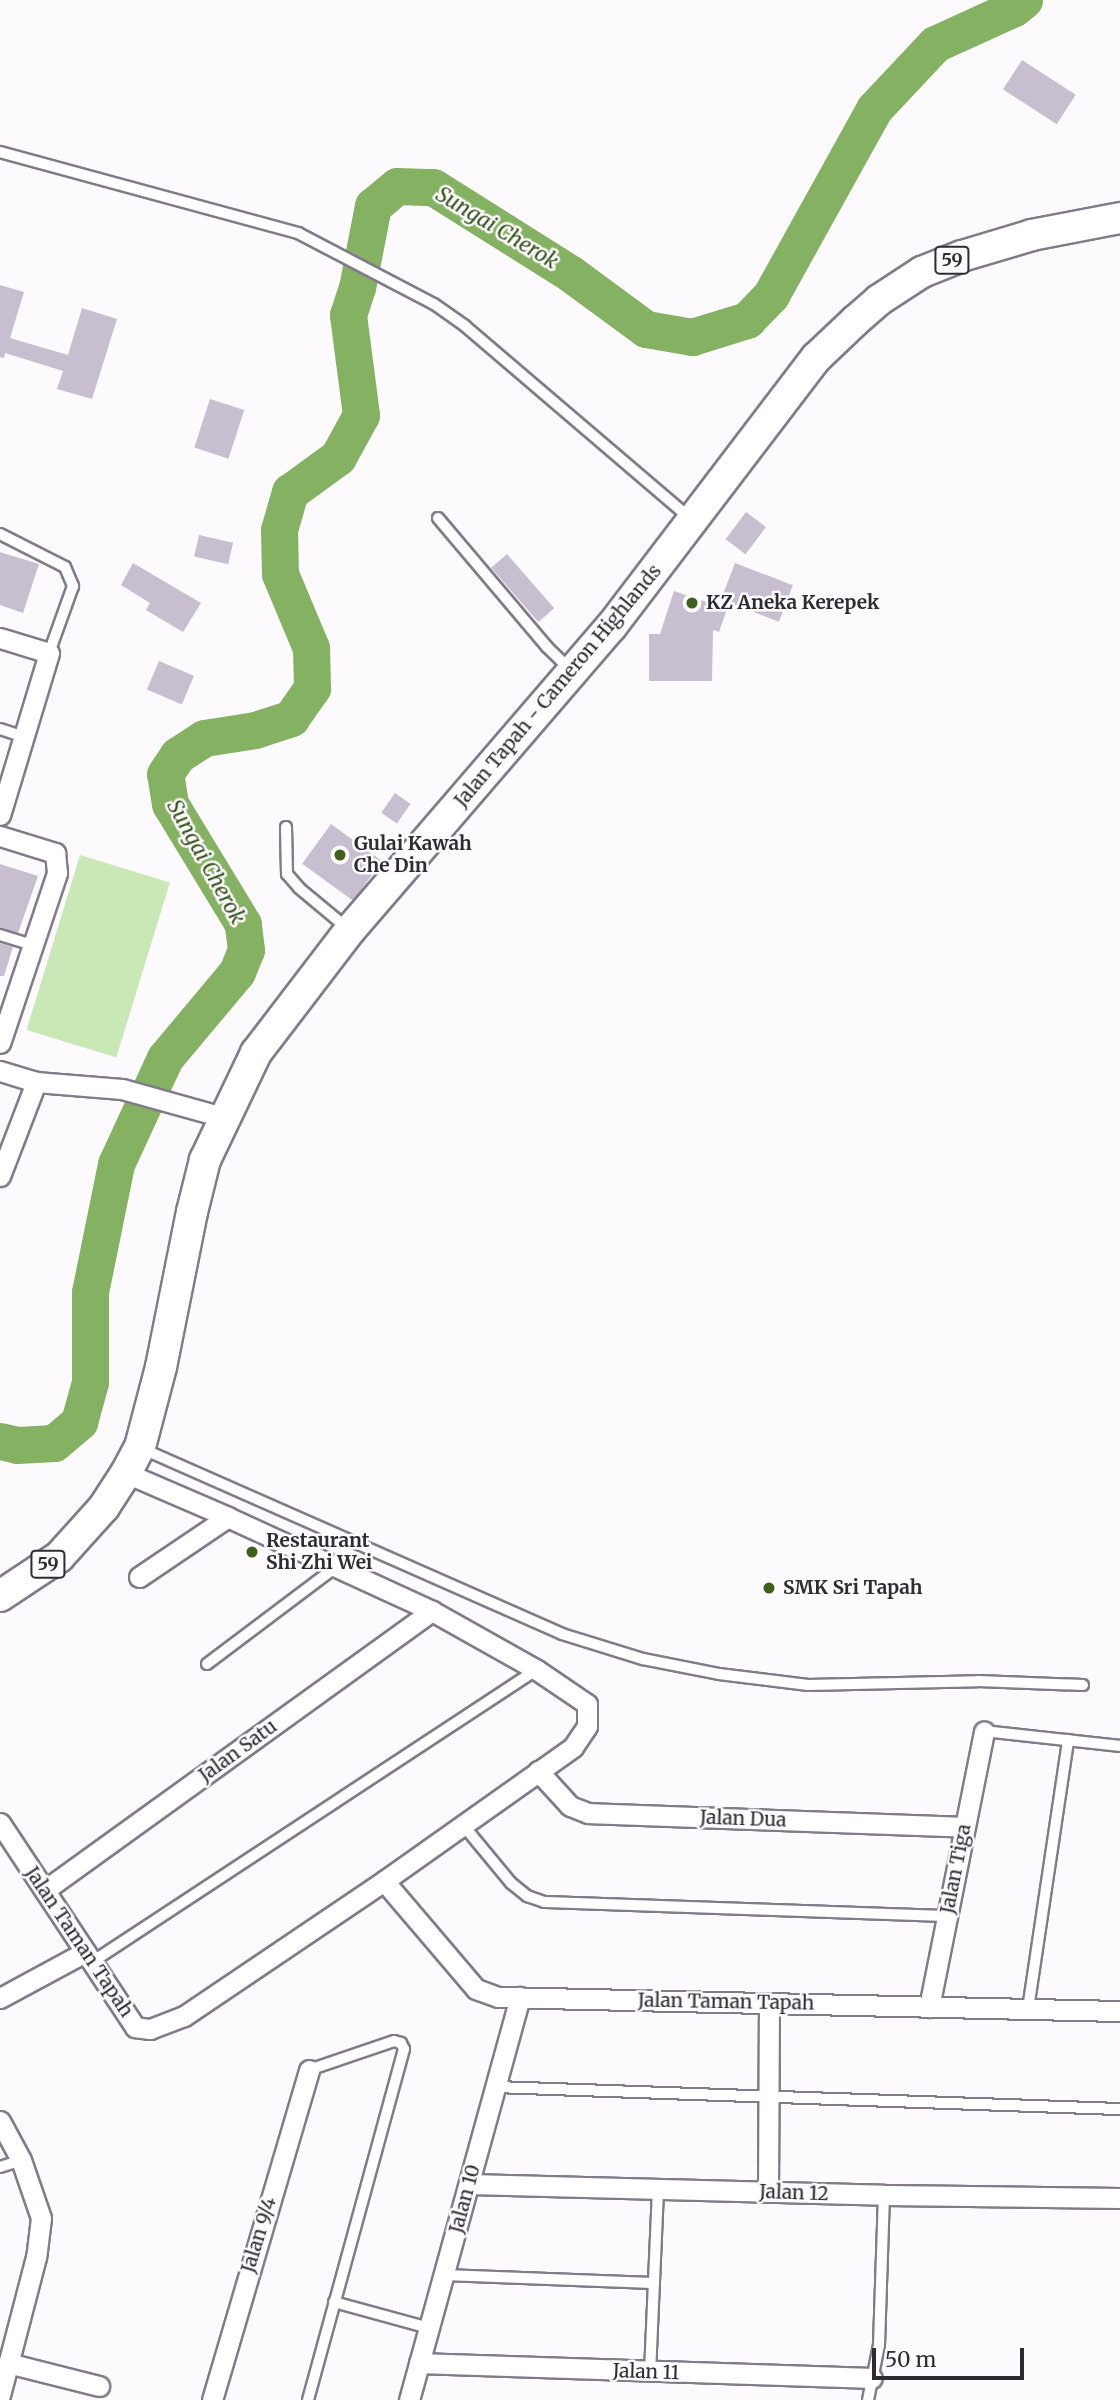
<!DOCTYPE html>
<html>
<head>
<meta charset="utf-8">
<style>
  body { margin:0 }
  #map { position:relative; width:1120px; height:2400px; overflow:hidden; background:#fcfafd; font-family:Merriweather,serif }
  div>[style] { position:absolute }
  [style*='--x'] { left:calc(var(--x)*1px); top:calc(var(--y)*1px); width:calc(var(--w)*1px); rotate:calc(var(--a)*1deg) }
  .green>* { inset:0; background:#cae8b6; transform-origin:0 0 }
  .river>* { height:37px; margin:-18.5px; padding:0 18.5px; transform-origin:18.5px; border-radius:18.5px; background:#85b262 }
  .building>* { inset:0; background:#c7bfcf; transform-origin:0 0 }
  .roads { filter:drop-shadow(2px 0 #827b89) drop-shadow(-2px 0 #827b89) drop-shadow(0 2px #827b89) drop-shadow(0 -2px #827b89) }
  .lane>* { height:10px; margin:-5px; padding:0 5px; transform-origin:5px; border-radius:5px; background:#fff }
  .street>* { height:19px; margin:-9.5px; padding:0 9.5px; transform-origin:9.5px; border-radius:9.5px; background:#fff }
  .primary>* { height:30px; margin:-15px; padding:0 15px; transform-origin:15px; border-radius:15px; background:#fff }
  .dots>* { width:19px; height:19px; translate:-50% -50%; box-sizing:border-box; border:4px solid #fcfafd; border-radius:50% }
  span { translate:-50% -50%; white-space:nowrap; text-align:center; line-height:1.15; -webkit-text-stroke:5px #fcfafd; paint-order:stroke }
  .shield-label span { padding:2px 5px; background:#fcfafd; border:2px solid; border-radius:5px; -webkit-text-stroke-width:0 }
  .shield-label { font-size:18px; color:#2e2b31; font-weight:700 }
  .poi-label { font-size:19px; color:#2e2b31; font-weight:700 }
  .left { translate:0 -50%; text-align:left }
  .street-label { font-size:19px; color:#2e2b31 }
  .water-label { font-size:21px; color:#335119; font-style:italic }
  .scale { position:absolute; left:872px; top:2348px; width:152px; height:32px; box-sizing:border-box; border:4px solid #2e2b31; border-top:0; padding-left:9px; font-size:21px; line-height:24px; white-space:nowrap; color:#2e2b31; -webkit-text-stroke:5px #fcfafd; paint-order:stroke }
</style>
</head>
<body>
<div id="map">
  <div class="green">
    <i style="left:80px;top:855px;width:94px;height:183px;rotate:17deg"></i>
  </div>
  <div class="river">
    <i style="--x:0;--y:1441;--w:17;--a:13"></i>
    <i style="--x:17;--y:1445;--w:37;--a:-3"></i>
    <i style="--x:54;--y:1443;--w:33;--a:-40"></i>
    <i style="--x:79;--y:1422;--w:41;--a:-74.6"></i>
    <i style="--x:90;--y:1382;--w:90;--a:-90"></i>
    <i style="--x:90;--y:1292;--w:131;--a:-78.5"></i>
    <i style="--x:116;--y:1164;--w:117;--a:-65.2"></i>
    <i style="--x:165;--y:1058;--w:112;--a:-50.1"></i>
    <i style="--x:237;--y:972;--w:24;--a:-68"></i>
    <i style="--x:246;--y:950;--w:26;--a:-97"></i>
    <i style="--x:243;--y:924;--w:140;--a:-121.3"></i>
    <i style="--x:170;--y:804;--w:30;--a:-99"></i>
    <i style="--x:165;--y:774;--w:23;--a:-56"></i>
    <i style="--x:178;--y:755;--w:31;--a:-33"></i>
    <i style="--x:204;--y:738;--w:52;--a:-8.9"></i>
    <i style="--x:255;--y:730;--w:38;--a:-18"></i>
    <i style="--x:291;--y:718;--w:37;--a:-55"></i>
    <i style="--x:312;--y:688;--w:40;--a:-91.4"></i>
    <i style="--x:311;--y:648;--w:80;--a:-112.7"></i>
    <i style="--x:280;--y:574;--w:44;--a:-91.3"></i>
    <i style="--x:279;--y:530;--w:40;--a:-74"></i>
    <i style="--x:290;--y:492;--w:59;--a:-36.1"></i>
    <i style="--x:338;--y:457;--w:48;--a:-61.3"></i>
    <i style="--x:361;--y:415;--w:101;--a:-97.4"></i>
    <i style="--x:348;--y:315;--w:28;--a:-72"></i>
    <i style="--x:357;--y:288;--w:84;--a:-79"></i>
    <i style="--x:373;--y:206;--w:31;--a:-40"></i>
    <i style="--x:397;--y:186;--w:36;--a:2"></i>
    <i style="--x:433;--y:187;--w:163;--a:32.2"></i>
    <i style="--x:571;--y:274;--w:93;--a:36.3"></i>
    <i style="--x:646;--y:329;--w:47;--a:9.9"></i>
    <i style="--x:692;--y:337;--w:58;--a:-17.2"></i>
    <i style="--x:747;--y:320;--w:35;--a:-46"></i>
    <i style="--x:771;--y:295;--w:213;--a:-61"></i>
    <i style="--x:874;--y:109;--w:89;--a:-46.8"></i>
    <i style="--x:935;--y:44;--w:87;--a:-24.5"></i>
    <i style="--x:1014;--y:8;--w:13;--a:-39"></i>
  </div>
  <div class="building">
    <i style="left:1022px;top:60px;width:64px;height:35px;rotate:33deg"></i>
    <i style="clip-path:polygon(0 285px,24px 292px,10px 338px,68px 355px,82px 308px,117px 319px,92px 399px,57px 389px,63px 371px,5px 353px,4px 358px,0 357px)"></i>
    <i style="left:210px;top:399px;width:36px;height:51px;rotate:18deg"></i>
    <i style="left:746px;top:512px;width:25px;height:34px;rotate:37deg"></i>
    <i style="left:199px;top:535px;width:35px;height:22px;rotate:13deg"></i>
    <i style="clip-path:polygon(0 552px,39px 564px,23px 613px,0 605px)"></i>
    <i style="left:507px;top:554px;width:72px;height:21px;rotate:49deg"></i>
    <i style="clip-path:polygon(133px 563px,201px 603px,183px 632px,146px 610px,150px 603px,121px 585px)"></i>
    <i style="left:735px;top:563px;width:62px;height:39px;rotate:21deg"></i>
    <i style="clip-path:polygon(674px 591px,727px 609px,719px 632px,713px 630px,712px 681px,649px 681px,649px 634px,660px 634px)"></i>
    <i style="left:159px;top:661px;width:38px;height:31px;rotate:23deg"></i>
    <i style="left:395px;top:793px;width:19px;height:24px;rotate:35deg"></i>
    <i style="left:331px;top:824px;width:63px;height:49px;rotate:36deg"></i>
    <i style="clip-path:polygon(0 864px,38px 876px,18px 933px,0 928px)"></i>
    <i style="clip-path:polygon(0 943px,13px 947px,4px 976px,0 976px)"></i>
  </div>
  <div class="roads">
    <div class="lane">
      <i style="--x:0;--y:152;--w:309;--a:15.2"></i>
      <i style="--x:298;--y:233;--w:153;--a:27.6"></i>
      <i style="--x:434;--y:304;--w:38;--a:35"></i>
      <i style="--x:465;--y:326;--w:297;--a:40.5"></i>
      <i style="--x:438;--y:518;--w:169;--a:49.8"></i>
      <i style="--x:547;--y:647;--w:30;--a:44"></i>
      <i style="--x:0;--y:534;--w:73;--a:26.9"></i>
      <i style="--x:65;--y:567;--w:21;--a:67"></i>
      <i style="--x:73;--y:586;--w:71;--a:109.7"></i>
      <i style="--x:0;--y:729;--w:25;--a:18"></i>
      <i style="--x:286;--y:827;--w:47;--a:88.8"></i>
      <i style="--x:287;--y:874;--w:18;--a:49"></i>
      <i style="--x:299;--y:888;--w:62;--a:39.8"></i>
      <i style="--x:0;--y:935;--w:34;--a:17"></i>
      <i style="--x:143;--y:1449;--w:458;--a:23.8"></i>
      <i style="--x:562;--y:1634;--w:85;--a:17.2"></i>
      <i style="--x:643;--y:1659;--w:77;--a:11.2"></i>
      <i style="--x:719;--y:1674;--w:90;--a:7"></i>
      <i style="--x:808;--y:1685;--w:170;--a:-1.3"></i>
      <i style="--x:978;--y:1681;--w:105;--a:2.2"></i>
      <i style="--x:207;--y:1664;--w:163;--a:-37"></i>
      <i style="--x:984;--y:1731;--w:137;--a:6.3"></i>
      <i style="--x:463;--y:1825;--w:75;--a:50.4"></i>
      <i style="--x:511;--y:1883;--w:21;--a:39"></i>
      <i style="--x:527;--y:1896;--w:18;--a:19"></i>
      <i style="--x:544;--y:1902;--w:403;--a:2"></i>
      <i style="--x:92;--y:1962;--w:531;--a:-33.33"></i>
      <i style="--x:1028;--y:2009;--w:272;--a:-81.5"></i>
      <i style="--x:495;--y:2087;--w:625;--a:2.02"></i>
      <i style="--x:0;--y:2167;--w:22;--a:-18"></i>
      <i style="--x:443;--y:2275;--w:211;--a:2.2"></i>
      <i style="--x:334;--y:2302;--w:98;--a:15.3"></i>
      <i style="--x:650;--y:2373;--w:184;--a:-87.5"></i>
      <i style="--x:308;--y:2400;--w:364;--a:-74.7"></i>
      <i style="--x:404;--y:2049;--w:7;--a:-117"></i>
      <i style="--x:401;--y:2043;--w:7;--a:-164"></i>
      <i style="--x:394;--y:2041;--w:90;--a:161.2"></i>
      <i style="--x:868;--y:2400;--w:56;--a:-78.7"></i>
      <i style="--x:879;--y:2345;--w:150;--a:-88.1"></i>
    </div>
    <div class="street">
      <i style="--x:0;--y:638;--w:51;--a:17"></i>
      <i style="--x:49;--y:653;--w:169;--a:106.8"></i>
      <i style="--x:0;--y:836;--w:58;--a:17.2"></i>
      <i style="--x:55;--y:853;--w:20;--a:84"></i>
      <i style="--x:57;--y:873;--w:179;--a:108.5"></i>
      <i style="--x:0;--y:1071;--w:38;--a:17"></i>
      <i style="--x:36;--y:1082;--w:86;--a:4.7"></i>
      <i style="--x:122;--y:1089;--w:105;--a:15.5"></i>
      <i style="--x:0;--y:1176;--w:101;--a:-69"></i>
      <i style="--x:139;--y:1577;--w:107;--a:-34"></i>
      <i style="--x:538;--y:1771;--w:47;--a:47.6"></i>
      <i style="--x:570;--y:1806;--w:19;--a:21"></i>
      <i style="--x:588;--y:1813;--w:376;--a:2.1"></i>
      <i style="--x:0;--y:1823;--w:245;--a:56.5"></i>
      <i style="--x:135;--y:2027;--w:15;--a:8"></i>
      <i style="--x:150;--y:2029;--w:36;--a:-21"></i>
      <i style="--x:184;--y:2016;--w:241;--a:-34"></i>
      <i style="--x:384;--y:1881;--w:232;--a:-35.3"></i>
      <i style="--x:573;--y:1747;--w:25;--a:-56"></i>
      <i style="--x:587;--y:1726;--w:22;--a:-90"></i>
      <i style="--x:587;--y:1704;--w:60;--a:-145.8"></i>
      <i style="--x:537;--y:1670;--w:120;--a:-150.7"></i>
      <i style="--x:432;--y:1611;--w:225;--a:-155.3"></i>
      <i style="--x:228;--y:1517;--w:111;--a:-156.7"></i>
      <i style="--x:384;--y:1881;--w:142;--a:49.6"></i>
      <i style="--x:476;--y:1989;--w:23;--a:20"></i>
      <i style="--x:498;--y:1997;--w:622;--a:1.29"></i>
      <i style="--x:45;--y:1890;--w:477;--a:-35.8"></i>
      <i style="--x:0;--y:1998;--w:97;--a:-28.4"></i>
      <i style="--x:929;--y:2007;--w:281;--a:-78.7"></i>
      <i style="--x:0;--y:2121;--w:44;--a:61.7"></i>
      <i style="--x:21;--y:2160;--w:61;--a:71"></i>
      <i style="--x:41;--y:2218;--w:39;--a:97"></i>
      <i style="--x:36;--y:2257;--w:143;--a:104.6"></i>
      <i style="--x:469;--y:2184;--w:415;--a:1.5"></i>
      <i style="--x:884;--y:2195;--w:236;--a:0.7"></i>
      <i style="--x:768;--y:2192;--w:189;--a:-89.7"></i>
      <i style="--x:8;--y:2363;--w:94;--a:14.2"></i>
      <i style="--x:419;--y:2363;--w:453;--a:1.9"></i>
      <i style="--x:212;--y:2400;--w:344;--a:-73.6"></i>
      <i style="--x:409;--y:2400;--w:418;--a:-74.6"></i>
    </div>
    <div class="primary">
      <i style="--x:0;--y:1596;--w:71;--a:-33.5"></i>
      <i style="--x:59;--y:1557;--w:67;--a:-48"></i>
      <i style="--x:104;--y:1507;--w:40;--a:-57.1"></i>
      <i style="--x:126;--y:1473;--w:30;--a:-62"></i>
      <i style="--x:140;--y:1447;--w:83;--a:-75.3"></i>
      <i style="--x:161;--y:1367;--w:158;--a:-78.7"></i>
      <i style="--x:192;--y:1212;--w:54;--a:-76"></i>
      <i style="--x:205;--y:1160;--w:119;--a:-64.5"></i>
      <i style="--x:256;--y:1053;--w:155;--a:-52.6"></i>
      <i style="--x:350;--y:930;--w:400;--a:-49.3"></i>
      <i style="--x:611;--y:627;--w:338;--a:-52.7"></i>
      <i style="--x:816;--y:358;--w:54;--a:-43.5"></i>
      <i style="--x:855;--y:321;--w:32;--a:-41"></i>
      <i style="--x:879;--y:300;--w:51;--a:-33.1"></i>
      <i style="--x:922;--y:272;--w:43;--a:-21.8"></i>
      <i style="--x:962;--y:256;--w:73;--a:-16.7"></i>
      <i style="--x:1032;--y:235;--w:90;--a:-10.9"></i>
    </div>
  </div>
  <div class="dots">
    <i style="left:692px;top:603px;background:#3d611a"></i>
    <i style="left:340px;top:855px;background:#3d611a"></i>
    <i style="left:252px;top:1552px;background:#3d611a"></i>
    <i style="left:769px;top:1588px;background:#3d611a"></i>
  </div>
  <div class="shield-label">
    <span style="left:952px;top:260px">59</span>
    <span style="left:48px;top:1564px">59</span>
  </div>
  <div class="poi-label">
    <span class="left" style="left:706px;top:603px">KZ Aneka Kerepek</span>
    <span class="left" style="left:354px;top:855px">Gulai Kawah<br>Che Din</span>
    <span class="left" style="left:266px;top:1552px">Restaurant<br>Shi Zhi Wei</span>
    <span class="left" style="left:783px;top:1588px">SMK Sri Tapah</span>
  </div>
  <div class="street-label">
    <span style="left:558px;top:686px;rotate:-50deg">Jalan Tapah - Cameron Highlands</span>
    <span style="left:238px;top:1751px;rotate:-36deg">Jalan Satu</span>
    <span style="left:743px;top:1819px;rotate:2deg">Jalan Dua</span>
    <span style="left:956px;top:1869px;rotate:-79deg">Jalan Tiga</span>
    <span style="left:79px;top:1942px;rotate:56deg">Jalan Taman Tapah</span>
    <span style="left:726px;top:2002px;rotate:1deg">Jalan Taman Tapah</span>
    <span style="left:794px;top:2193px;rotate:2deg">Jalan 12</span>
    <span style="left:465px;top:2199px;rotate:-75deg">Jalan 10</span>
    <span style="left:259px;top:2235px;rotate:-73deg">Jalan 9/4</span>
    <span style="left:646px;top:2372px;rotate:2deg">Jalan 11</span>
  </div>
  <div class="water-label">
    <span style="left:497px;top:228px;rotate:31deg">Sungai Cherok</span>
    <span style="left:206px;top:862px;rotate:61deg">Sungai Cherok</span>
  </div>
  <div class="scale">50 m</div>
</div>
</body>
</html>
